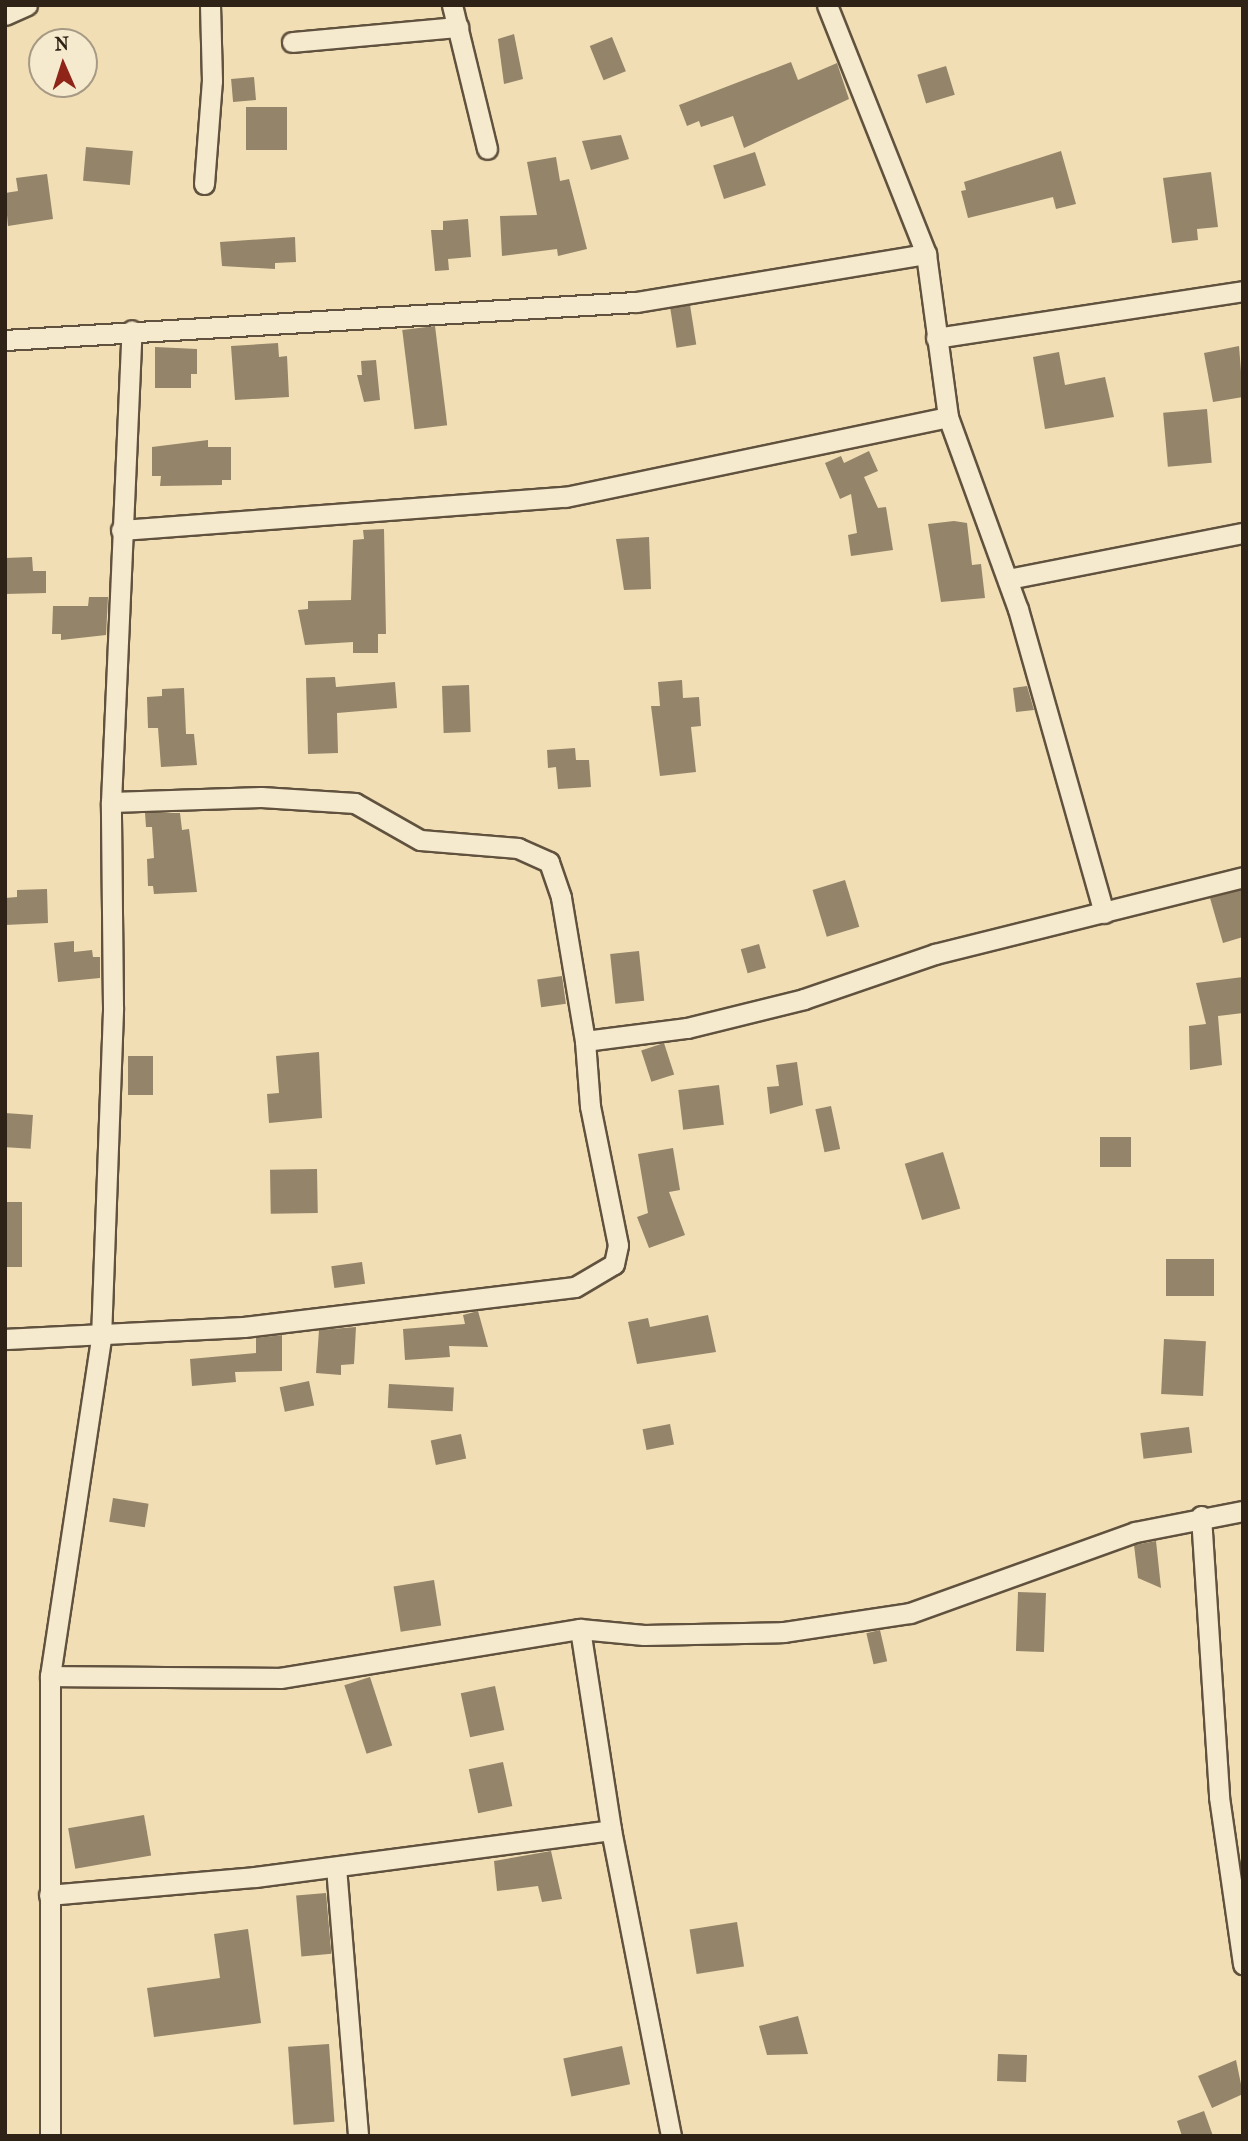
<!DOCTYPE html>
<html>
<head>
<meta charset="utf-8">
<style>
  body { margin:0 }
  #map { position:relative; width:1248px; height:2141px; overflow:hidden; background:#f1deb4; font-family:"IM FELL French Canon",serif }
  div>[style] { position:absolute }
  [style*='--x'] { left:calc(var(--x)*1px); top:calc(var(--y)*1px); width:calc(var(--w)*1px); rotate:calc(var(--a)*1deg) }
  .building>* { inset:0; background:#948469; transform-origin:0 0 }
  .roads { filter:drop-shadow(2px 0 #60523e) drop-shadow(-2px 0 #60523e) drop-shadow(0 2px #60523e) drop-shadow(0 -2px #60523e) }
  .street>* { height:19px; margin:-9.5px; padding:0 9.5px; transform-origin:9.5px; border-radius:9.5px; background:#f6eace }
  span { translate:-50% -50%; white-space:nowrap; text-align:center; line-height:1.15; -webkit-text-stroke:5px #f6eace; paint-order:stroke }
  .frame { position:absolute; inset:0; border:7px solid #2f2317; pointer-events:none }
  .north { position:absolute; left:28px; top:28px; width:70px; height:70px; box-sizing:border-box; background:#f6eace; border:2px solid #a69a85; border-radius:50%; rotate:357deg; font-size:19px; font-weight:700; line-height:28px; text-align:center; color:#2f2317 }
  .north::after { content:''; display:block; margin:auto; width:24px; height:32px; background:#8f2418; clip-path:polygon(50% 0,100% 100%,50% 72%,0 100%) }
</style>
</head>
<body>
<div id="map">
  <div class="building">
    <i style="clip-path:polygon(514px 34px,523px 79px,504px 84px,498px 39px)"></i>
    <i style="left:612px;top:37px;width:37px;height:24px;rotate:68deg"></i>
    <i style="clip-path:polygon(791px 62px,798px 80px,837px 63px,849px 99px,744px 148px,733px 116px,701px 127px,699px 121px,687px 126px,679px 105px)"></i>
    <i style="left:946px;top:66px;width:30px;height:30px;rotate:73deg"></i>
    <i style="left:254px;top:77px;width:23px;height:23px;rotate:85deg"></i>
    <i style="left:287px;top:107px;width:43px;height:41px;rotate:90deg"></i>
    <i style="clip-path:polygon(621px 135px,629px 159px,591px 170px,582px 141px)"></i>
    <i style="left:86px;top:147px;width:47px;height:34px;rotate:5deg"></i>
    <i style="clip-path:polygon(1061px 151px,1076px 204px,1056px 209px,1053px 197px,968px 218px,961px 191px,966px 190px,964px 182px)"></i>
    <i style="left:755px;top:152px;width:35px;height:44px;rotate:72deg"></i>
    <i style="clip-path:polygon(556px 157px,560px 181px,569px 179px,587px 249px,558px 256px,557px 249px,502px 256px,500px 216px,537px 215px,527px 162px)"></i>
    <i style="clip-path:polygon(1211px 172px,1218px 227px,1197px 229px,1198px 240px,1172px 243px,1163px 178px)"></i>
    <i style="clip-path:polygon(47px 174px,53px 219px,8px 226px,5px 193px,18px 191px,16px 178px)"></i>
    <i style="clip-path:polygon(468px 219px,471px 257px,448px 259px,449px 270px,435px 271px,431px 230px,443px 230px,443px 221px)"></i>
    <i style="clip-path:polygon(295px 237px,296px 262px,275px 263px,275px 269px,222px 266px,220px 242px)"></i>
    <i style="left:690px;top:305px;width:40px;height:20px;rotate:81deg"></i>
    <i style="left:435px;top:326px;width:100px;height:33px;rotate:83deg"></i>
    <i style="clip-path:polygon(278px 343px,279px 357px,287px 356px,289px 397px,235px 400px,231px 346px)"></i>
    <i style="clip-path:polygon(1239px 346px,1243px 397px,1213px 402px,1204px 353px)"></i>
    <i style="clip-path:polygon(155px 347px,197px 349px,197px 374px,191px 374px,191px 388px,155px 388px)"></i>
    <i style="clip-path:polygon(1059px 352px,1065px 385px,1105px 377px,1114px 417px,1045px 429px,1033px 357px)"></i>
    <i style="clip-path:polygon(376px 360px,380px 400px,364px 402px,357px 375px,362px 375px,361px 361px)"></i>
    <i style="left:1207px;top:409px;width:54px;height:44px;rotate:85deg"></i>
    <i style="clip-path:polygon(208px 440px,208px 447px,231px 447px,231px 480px,222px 480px,222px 485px,160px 486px,161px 476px,152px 476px,152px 447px)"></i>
    <i style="clip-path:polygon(869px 451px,878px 471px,864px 477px,878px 508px,886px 507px,893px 550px,851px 556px,848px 535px,857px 533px,851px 494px,840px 499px,825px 463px,841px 456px,844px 463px)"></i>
    <i style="clip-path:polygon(954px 521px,967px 523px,972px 565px,981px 564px,985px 598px,941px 602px,928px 524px)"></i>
    <i style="clip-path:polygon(384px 529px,386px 634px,378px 634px,378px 653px,353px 653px,353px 642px,305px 645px,298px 610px,308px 609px,308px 601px,351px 600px,353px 540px,364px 539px,363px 530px)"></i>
    <i style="clip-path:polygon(649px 537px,651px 589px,624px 590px,616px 539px)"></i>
    <i style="clip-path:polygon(32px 557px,33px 571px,46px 571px,46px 593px,5px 594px,5px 558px)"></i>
    <i style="clip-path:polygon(89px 597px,108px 597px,106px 635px,61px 640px,61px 634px,52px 634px,53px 606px,88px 606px)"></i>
    <i style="clip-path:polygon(335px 677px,336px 687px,395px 682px,397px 708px,337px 713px,338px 753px,308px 754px,306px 678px)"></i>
    <i style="clip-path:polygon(682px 680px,683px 698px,699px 697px,701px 726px,691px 727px,696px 772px,660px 776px,651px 706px,660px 706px,658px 682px)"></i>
    <i style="left:469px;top:685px;width:47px;height:27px;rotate:88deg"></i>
    <i style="clip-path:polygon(1027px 686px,1034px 710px,1016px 712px,1013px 688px)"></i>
    <i style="clip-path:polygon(184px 688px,186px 734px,194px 734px,197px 765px,161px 767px,158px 728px,148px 728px,147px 697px,162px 696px,162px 689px)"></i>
    <i style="clip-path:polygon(575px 748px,576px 760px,589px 760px,591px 787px,558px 789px,556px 767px,548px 768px,547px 750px)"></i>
    <i style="clip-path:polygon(145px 813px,180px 813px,182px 830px,189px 829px,197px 892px,154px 894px,153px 886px,148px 886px,147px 859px,154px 858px,152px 827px,146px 827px)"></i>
    <i style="left:845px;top:880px;width:49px;height:34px;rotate:73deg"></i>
    <i style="clip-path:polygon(47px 889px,48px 923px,5px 925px,5px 898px,17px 897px,17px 890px)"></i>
    <i style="clip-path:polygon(1241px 890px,1243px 937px,1223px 943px,1210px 898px)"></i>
    <i style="clip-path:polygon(74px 941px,74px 952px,92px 950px,93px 957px,100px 957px,100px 978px,58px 982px,54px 943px)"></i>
    <i style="left:759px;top:944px;width:25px;height:19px;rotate:74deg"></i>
    <i style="left:639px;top:951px;width:50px;height:29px;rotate:84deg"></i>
    <i style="left:562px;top:976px;width:28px;height:25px;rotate:82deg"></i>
    <i style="clip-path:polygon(1243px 977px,1243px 1013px,1218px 1016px,1222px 1065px,1190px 1070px,1189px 1026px,1206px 1024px,1196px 983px)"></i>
    <i style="left:664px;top:1043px;width:33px;height:24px;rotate:72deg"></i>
    <i style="clip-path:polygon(319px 1052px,322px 1118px,269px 1123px,267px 1094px,279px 1093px,276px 1056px)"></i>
    <i style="left:128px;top:1056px;width:25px;height:39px"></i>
    <i style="clip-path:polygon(797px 1062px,803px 1105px,770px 1114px,767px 1087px,779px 1086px,776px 1065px)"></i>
    <i style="left:719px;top:1085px;width:40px;height:41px;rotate:83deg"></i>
    <i style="left:831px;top:1106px;width:44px;height:16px;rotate:78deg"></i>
    <i style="left:5px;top:1113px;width:28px;height:34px;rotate:4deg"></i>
    <i style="left:1100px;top:1137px;width:31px;height:30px"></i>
    <i style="clip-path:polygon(673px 1148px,680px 1190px,669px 1192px,685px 1235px,649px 1248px,637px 1217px,648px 1213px,638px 1154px)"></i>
    <i style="left:943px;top:1152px;width:59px;height:40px;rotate:73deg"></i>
    <i style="left:317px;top:1169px;width:44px;height:47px;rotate:89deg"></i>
    <i style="left:5px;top:1202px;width:17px;height:65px"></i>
    <i style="left:1166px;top:1259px;width:48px;height:37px"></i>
    <i style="left:362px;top:1262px;width:22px;height:31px;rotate:82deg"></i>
    <i style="clip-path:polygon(478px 1311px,488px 1347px,449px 1346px,450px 1357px,405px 1360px,403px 1329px,465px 1324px,463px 1315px)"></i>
    <i style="clip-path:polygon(708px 1315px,716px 1352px,637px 1364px,628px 1322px,648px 1318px,650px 1327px)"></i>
    <i style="clip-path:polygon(356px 1327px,354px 1364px,341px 1365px,341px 1375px,316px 1373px,319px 1330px)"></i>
    <i style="clip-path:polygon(282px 1335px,282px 1371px,235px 1372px,236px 1382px,192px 1386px,190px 1359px,256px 1353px,256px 1338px)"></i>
    <i style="left:1164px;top:1339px;width:42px;height:55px;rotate:3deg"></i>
    <i style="left:309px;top:1381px;width:25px;height:30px;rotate:78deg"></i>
    <i style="left:389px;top:1384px;width:65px;height:24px;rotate:3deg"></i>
    <i style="left:670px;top:1424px;width:21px;height:28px;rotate:79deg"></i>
    <i style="left:1189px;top:1427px;width:26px;height:49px;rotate:83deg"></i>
    <i style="left:461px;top:1434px;width:25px;height:31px;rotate:78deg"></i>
    <i style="left:113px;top:1498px;width:36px;height:24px;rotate:9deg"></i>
    <i style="clip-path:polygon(1156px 1541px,1161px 1588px,1138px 1578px,1134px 1545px)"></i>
    <i style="left:434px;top:1580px;width:46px;height:41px;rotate:81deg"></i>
    <i style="left:1018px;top:1592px;width:28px;height:59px;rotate:2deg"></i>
    <i style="left:880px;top:1630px;width:32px;height:14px;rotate:77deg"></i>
    <i style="left:370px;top:1677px;width:72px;height:27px;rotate:72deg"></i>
    <i style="left:495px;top:1686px;width:45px;height:35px;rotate:78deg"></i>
    <i style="left:503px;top:1762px;width:45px;height:35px;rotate:78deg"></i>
    <i style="left:144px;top:1815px;width:41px;height:77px;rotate:80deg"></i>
    <i style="clip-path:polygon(551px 1851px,562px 1899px,542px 1902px,538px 1886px,497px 1891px,494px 1861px)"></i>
    <i style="left:326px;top:1893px;width:61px;height:30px;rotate:85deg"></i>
    <i style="left:737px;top:1922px;width:45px;height:48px;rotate:81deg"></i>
    <i style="clip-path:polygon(248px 1929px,261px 2023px,154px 2037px,147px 1988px,220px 1978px,214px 1934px)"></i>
    <i style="clip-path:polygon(798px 2016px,808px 2054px,767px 2055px,759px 2026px)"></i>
    <i style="left:329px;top:2044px;width:78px;height:41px;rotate:86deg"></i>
    <i style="left:622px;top:2046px;width:39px;height:60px;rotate:78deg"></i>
    <i style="left:998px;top:2054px;width:29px;height:27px;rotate:2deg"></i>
    <i style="clip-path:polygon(1236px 2060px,1243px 2094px,1212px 2108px,1198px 2076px)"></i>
    <i style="clip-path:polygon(1204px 2111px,1213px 2136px,1182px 2136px,1177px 2121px)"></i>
  </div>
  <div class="roads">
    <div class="street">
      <i style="--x:452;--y:5;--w:148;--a:76.3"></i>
      <i style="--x:827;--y:5;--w:268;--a:68.3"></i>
      <i style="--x:926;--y:254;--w:164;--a:82.3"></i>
      <i style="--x:948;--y:417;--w:204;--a:70"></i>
      <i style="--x:1018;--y:609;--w:316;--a:74.2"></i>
      <i style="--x:5;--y:15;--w:24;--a:-24"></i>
      <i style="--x:292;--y:42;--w:167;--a:-5.2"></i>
      <i style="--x:204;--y:184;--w:103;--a:-85.6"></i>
      <i style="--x:212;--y:81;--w:76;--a:-91.5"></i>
      <i style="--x:936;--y:338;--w:311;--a:-8.7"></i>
      <i style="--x:5;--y:340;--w:632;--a:-3.45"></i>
      <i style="--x:636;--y:302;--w:294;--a:-9.4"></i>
      <i style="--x:121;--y:530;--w:445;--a:-4.3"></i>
      <i style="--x:565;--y:497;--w:391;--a:-11.8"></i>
      <i style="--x:1008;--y:579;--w:239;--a:-11.1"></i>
      <i style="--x:585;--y:1041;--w:103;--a:-7.3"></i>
      <i style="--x:687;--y:1028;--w:121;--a:-13.9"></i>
      <i style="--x:804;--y:999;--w:139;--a:-19"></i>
      <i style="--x:935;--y:954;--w:317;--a:-14"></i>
      <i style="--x:5;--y:1339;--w:239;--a:-2.9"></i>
      <i style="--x:244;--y:1327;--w:333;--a:-6.9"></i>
      <i style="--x:575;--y:1287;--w:45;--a:-30.5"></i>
      <i style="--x:614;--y:1264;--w:19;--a:-78"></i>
      <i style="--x:618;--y:1245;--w:142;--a:-101.4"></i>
      <i style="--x:590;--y:1106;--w:65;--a:-94.4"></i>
      <i style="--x:585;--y:1041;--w:146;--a:-99.5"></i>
      <i style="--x:561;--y:897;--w:37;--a:-109"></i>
      <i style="--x:549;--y:862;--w:34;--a:-156"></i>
      <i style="--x:518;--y:848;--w:98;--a:-175.3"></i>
      <i style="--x:420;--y:840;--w:75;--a:-150.4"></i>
      <i style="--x:355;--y:803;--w:94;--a:-176.3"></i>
      <i style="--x:261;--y:797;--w:150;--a:178.1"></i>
      <i style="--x:1201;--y:1516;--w:282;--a:86.3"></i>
      <i style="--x:1219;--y:1797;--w:169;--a:81.8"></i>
      <i style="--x:580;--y:1629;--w:203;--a:81.2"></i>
      <i style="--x:611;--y:1830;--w:312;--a:78.9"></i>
      <i style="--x:50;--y:1676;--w:230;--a:0.5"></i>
      <i style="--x:280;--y:1678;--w:304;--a:-9.3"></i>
      <i style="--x:580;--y:1629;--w:64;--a:5.4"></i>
      <i style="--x:644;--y:1635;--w:140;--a:-1.2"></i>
      <i style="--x:784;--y:1632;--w:127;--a:-8.6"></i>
      <i style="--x:910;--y:1613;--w:239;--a:-19.8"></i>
      <i style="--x:1135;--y:1532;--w:110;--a:-11"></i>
      <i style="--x:336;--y:1867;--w:270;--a:85.3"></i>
      <i style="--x:49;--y:1895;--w:207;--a:-5"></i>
      <i style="--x:255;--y:1877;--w:359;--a:-7.5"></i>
      <i style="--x:50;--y:2136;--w:460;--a:-90"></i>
      <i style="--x:50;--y:1676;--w:342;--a:-81.4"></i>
      <i style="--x:101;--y:1338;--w:331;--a:-87.9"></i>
      <i style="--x:113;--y:1007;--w:205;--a:-90.6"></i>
      <i style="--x:111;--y:802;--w:472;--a:-87.5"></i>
    </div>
  </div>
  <div class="frame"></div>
  <div class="north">N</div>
</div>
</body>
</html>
